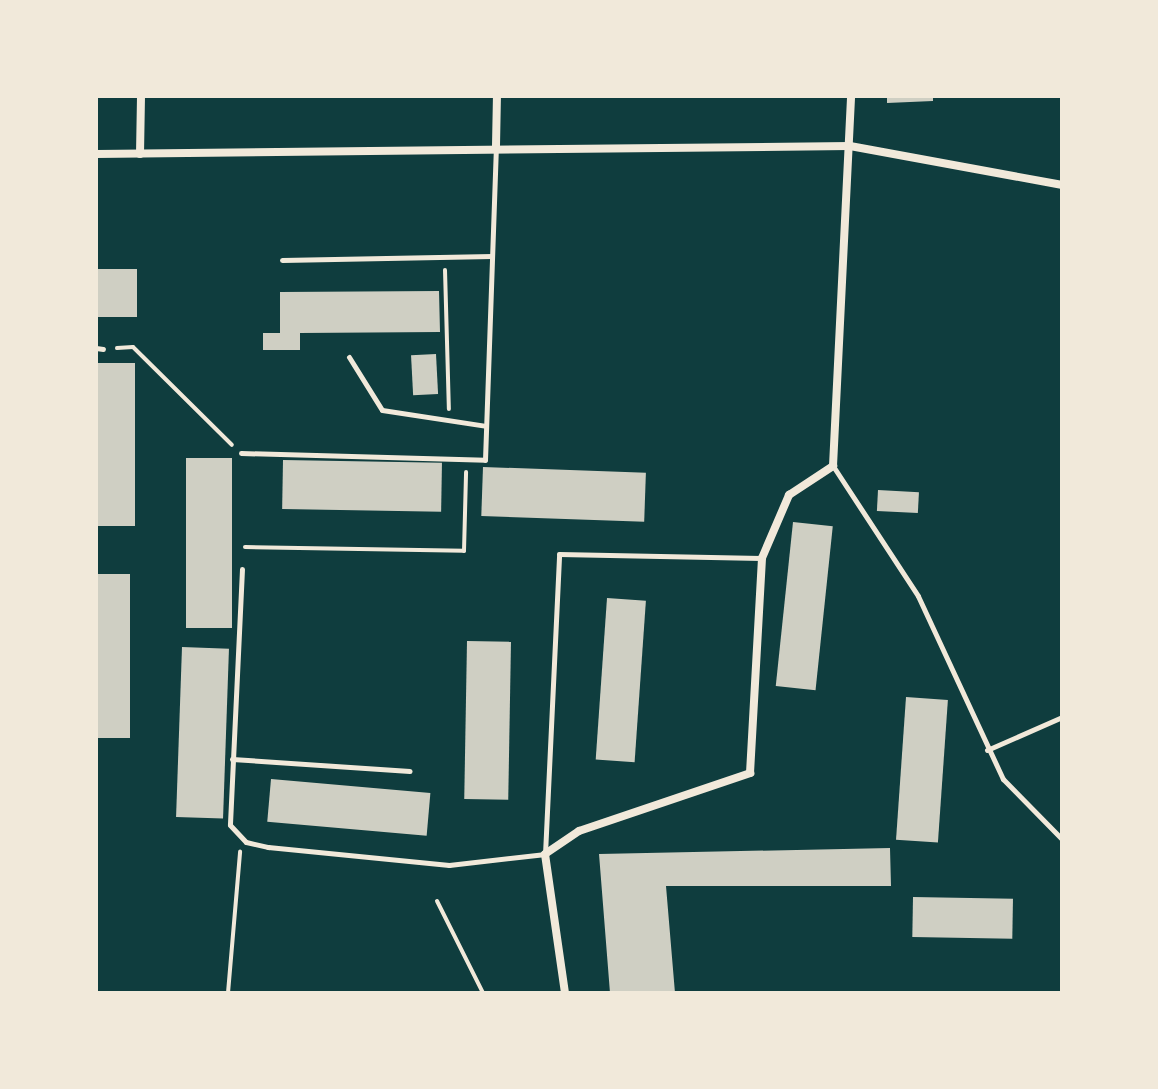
<!DOCTYPE html>
<html>
<head>
<meta charset="utf-8">
<style>
  body { margin:0 }
  #map { position:relative; width:1158px; height:1089px; overflow:hidden; background:#0f3d3e; font-family:"DejaVu Sans",sans-serif }
  div>[style] { position:absolute }
  [style*='--x'] { left:calc(var(--x)*1px); top:calc(var(--y)*1px); width:calc(var(--w)*1px); rotate:calc(var(--a)*1deg) }
  .building>* { inset:0; background:#cfcfc3; transform-origin:0 0 }
  .path>* { height:4px; margin:-2px; padding:0 2px; transform-origin:2px; border-radius:2px; background:#f1e9da }
  .service>* { height:5px; margin:-2.5px; padding:0 2.5px; transform-origin:2.5px; border-radius:2.5px; background:#f1e9da }
  .minor>* { height:8px; margin:-4px; padding:0 4px; transform-origin:4px; border-radius:4px; background:#f1e9da }
  span { translate:-50% -50%; white-space:nowrap; text-align:center; line-height:1.15; -webkit-text-stroke:8px #f1e9da; paint-order:stroke }
  .frame { position:absolute; inset:0; border:98px solid #f1e9da; pointer-events:none }
</style>
</head>
<body>
<div id="map">
  <div class="building">
    <i style="clip-path:polygon(887px 96px,933px 96px,933px 101px,887px 103px)"></i>
    <i style="left:96px;top:269px;width:41px;height:48px"></i>
    <i style="clip-path:polygon(439px 291px,440px 332px,300px 333px,300px 350px,263px 350px,263px 333px,280px 333px,280px 292px)"></i>
    <i style="left:436px;top:354px;width:40px;height:25px;rotate:87deg"></i>
    <i style="left:96px;top:363px;width:39px;height:163px"></i>
    <i style="left:186px;top:458px;width:46px;height:170px"></i>
    <i style="left:283px;top:460px;width:159px;height:49px;rotate:1deg"></i>
    <i style="left:483px;top:467px;width:163px;height:49px;rotate:2deg"></i>
    <i style="left:878px;top:490px;width:41px;height:21px;rotate:3deg"></i>
    <i style="left:793px;top:522px;width:40px;height:165px;rotate:6deg"></i>
    <i style="left:96px;top:574px;width:34px;height:164px"></i>
    <i style="left:607px;top:598px;width:39px;height:162px;rotate:4deg"></i>
    <i style="left:467px;top:641px;width:44px;height:158px;rotate:1deg"></i>
    <i style="left:182px;top:647px;width:47px;height:170px;rotate:2deg"></i>
    <i style="left:906px;top:697px;width:42px;height:143px;rotate:4deg"></i>
    <i style="left:271px;top:779px;width:160px;height:43px;rotate:5deg"></i>
    <i style="clip-path:polygon(890px 848px,891px 886px,666px 886px,675px 993px,610px 993px,599px 854px)"></i>
    <i style="left:913px;top:897px;width:100px;height:40px;rotate:1deg"></i>
  </div>
  <div class="path">
    <i style="--x:445;--y:270;--w:139;--a:88.4"></i>
    <i style="--x:117;--y:348;--w:16;--a:-4"></i>
    <i style="--x:133;--y:347;--w:139;--a:44.7"></i>
    <i style="--x:245;--y:547;--w:219;--a:1"></i>
    <i style="--x:464;--y:551;--w:79;--a:-88.5"></i>
    <i style="--x:437;--y:901;--w:103;--a:63.4"></i>
    <i style="--x:228;--y:993;--w:142;--a:-85.1"></i>
  </div>
  <div class="service">
    <i style="--x:282;--y:260;--w:210;--a:-1.1"></i>
    <i style="--x:96;--y:348;--w:7;--a:8"></i>
    <i style="--x:349;--y:357;--w:62;--a:58.1"></i>
    <i style="--x:382;--y:410;--w:105;--a:8.7"></i>
    <i style="--x:241;--y:453;--w:244;--a:1.6"></i>
    <i style="--x:485;--y:460;--w:313;--a:-88"></i>
    <i style="--x:833;--y:466;--w:155;--a:56.8"></i>
    <i style="--x:918;--y:596;--w:202;--a:65.1"></i>
    <i style="--x:1003;--y:779;--w:84;--a:45.5"></i>
    <i style="--x:242;--y:569;--w:256;--a:92.7"></i>
    <i style="--x:230;--y:825;--w:23;--a:47"></i>
    <i style="--x:246;--y:842;--w:23;--a:13"></i>
    <i style="--x:268;--y:847;--w:182;--a:5.7"></i>
    <i style="--x:449;--y:865;--w:97;--a:-6.5"></i>
    <i style="--x:545;--y:854;--w:300;--a:-87.3"></i>
    <i style="--x:559;--y:554;--w:202;--a:1.1"></i>
    <i style="--x:987;--y:750;--w:82;--a:-23.7"></i>
    <i style="--x:232;--y:759;--w:178;--a:3.9"></i>
  </div>
  <div class="minor">
    <i style="--x:496;--y:146;--w:50;--a:-88.9"></i>
    <i style="--x:96;--y:154;--w:754;--a:-0.61"></i>
    <i style="--x:850;--y:146;--w:216;--a:10.4"></i>
    <i style="--x:140;--y:154;--w:58;--a:-89"></i>
    <i style="--x:565;--y:993;--w:140;--a:-98.2"></i>
    <i style="--x:545;--y:854;--w:41;--a:-34.1"></i>
    <i style="--x:579;--y:831;--w:181;--a:-18.7"></i>
    <i style="--x:750;--y:773;--w:215;--a:-86.8"></i>
    <i style="--x:762;--y:558;--w:69;--a:-66.8"></i>
    <i style="--x:789;--y:495;--w:53;--a:-33.4"></i>
    <i style="--x:833;--y:466;--w:370;--a:-87.2"></i>
  </div>
  <div class="frame"></div>
</div>
</body>
</html>
